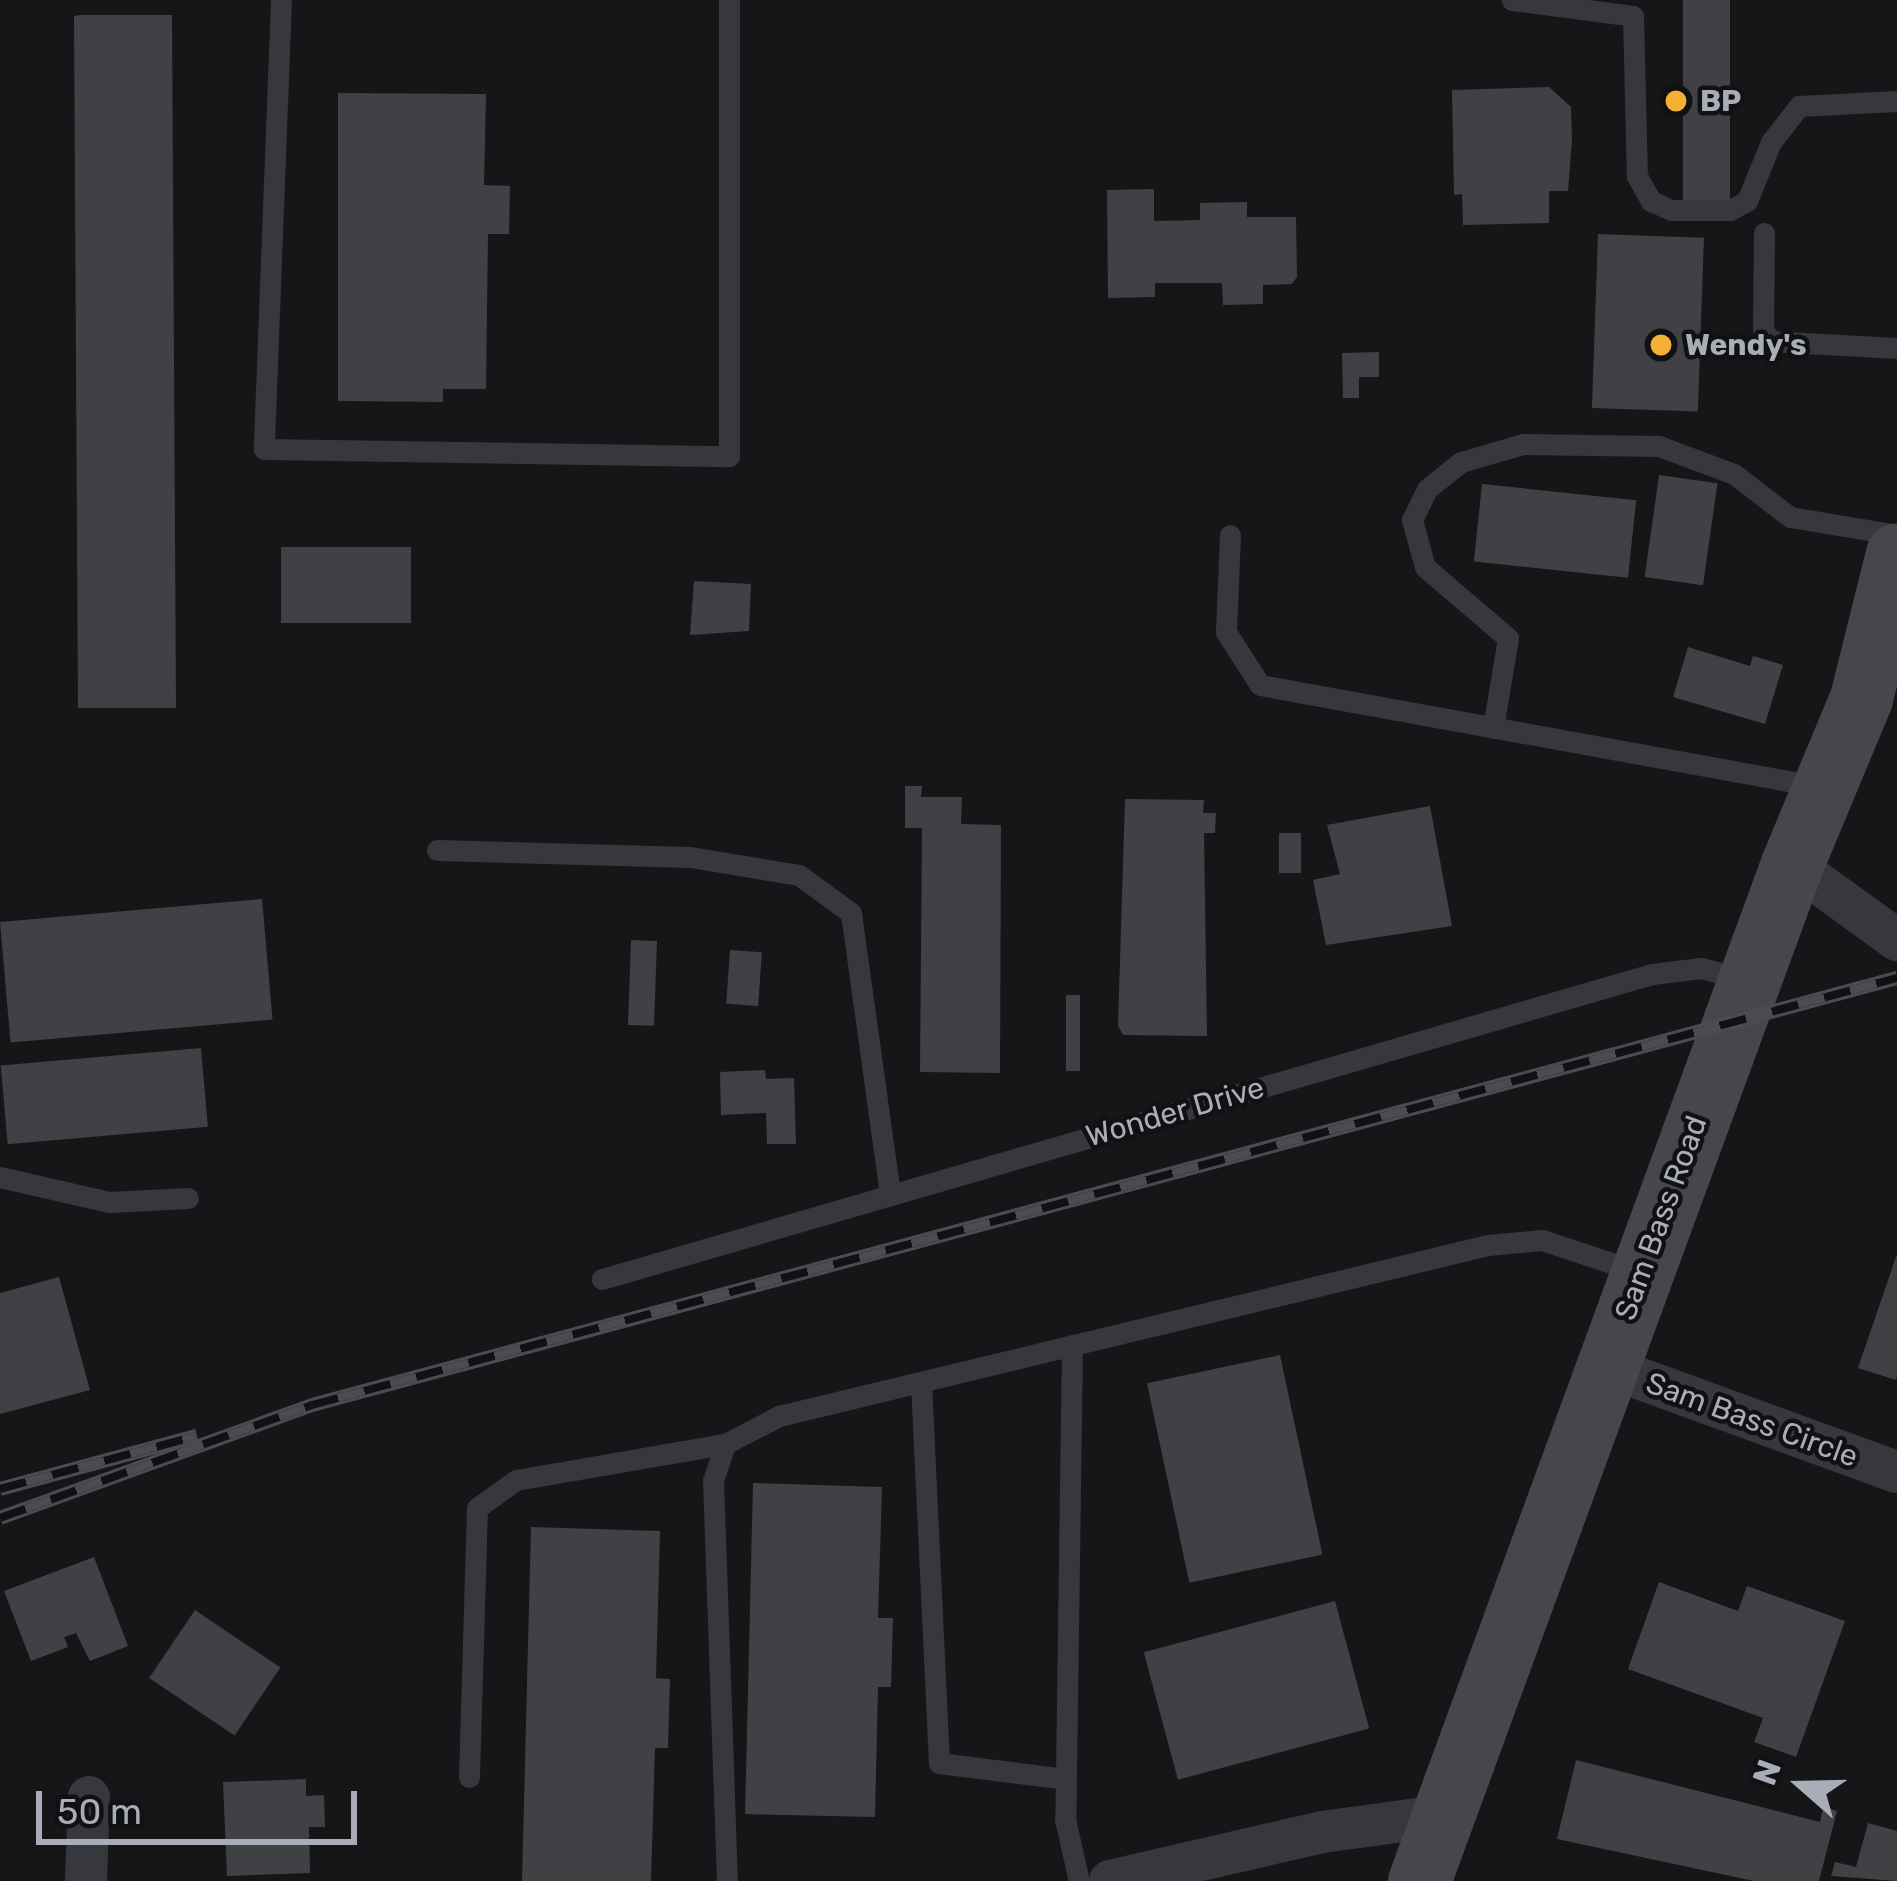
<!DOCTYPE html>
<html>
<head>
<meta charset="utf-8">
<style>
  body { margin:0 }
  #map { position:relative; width:1897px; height:1881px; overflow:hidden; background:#161618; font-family:Rubik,sans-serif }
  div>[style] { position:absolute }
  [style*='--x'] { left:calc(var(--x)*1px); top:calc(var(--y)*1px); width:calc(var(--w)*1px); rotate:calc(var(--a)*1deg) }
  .building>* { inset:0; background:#404145; transform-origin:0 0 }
  .lane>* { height:21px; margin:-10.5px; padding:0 10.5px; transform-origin:10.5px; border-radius:10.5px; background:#37383d }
  .street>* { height:42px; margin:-21px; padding:0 21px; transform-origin:21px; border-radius:21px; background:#37383d }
  .secondary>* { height:63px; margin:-31.5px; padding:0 31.5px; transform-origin:31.5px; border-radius:31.5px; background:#45474d }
  .rail>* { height:14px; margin-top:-7px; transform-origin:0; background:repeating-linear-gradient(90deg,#111113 0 27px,#4a4c52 0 54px); box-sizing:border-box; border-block:3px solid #4a4c52 }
  .dots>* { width:33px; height:33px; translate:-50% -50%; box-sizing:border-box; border:6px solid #111113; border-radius:50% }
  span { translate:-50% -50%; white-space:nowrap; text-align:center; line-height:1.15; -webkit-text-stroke:9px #111113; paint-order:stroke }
  .poi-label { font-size:30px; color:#a8adb8; font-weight:700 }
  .left { translate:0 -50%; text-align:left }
  .street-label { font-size:30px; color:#a8adb8 }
  .north { position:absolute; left:1741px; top:1725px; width:120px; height:120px; -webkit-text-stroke:9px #111113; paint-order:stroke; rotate:290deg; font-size:33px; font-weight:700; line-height:48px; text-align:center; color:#a8adb8 }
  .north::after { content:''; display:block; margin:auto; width:42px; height:54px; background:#a8adb8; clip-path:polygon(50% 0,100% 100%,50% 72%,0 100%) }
  .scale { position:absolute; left:36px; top:1791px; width:321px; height:54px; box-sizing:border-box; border:6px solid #a8adb8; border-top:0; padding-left:15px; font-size:36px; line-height:42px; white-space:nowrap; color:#a8adb8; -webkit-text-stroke:9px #111113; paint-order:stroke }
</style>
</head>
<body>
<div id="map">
  <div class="building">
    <i style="left:1683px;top:0;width:47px;height:200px"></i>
    <i style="clip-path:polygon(80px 15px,172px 15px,176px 708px,78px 708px,74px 16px)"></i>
    <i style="clip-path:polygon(1549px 87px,1571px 107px,1572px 140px,1568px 191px,1549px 191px,1549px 223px,1463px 225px,1462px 194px,1454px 195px,1452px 90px)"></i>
    <i style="clip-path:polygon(338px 93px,486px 94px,484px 185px,510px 186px,509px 234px,488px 234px,486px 389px,443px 389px,443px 402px,338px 401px)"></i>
    <i style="clip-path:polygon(1154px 189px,1154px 221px,1200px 220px,1200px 203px,1247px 202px,1247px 217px,1296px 217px,1297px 277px,1292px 284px,1263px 285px,1263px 304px,1223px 305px,1222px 283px,1155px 283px,1155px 297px,1108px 298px,1107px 190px)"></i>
    <i style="left:1598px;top:234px;width:106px;height:174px;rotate:2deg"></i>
    <i style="clip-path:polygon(1379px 352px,1379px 377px,1359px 377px,1359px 398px,1343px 398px,1342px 353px)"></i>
    <i style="left:1659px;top:475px;width:59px;height:103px;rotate:8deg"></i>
    <i style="left:1482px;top:484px;width:155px;height:78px;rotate:6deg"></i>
    <i style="left:281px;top:547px;width:130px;height:76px"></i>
    <i style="clip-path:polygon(694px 581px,751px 584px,749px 631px,690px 635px)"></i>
    <i style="clip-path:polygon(1688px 647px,1750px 666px,1753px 656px,1783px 665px,1765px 724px,1673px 697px)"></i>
    <i style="clip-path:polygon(905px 786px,922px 786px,921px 797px,962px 797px,961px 824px,1001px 825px,1000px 1073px,920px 1072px,922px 828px,905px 828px)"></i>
    <i style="clip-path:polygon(1125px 799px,1204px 800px,1203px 813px,1216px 813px,1215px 833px,1204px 833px,1207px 1036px,1123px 1035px,1118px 1026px)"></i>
    <i style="clip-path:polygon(1430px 806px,1452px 926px,1326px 945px,1313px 880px,1340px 874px,1327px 825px)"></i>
    <i style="left:1279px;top:833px;width:22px;height:40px"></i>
    <i style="left:262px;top:899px;width:121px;height:263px;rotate:85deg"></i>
    <i style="left:631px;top:940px;width:26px;height:85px;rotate:2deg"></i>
    <i style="left:730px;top:950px;width:32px;height:54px;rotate:4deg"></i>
    <i style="left:1066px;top:995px;width:14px;height:76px"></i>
    <i style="left:201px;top:1048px;width:79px;height:201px;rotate:85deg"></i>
    <i style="clip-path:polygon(765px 1070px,766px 1079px,794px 1078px,796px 1144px,767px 1144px,766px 1113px,721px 1115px,720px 1072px)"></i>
    <i style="clip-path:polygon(1897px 1254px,1897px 1377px,1896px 1380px,1858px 1368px)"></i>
    <i style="clip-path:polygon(59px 1277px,90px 1390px,0 1414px,0 1293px)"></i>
    <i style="left:1280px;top:1355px;width:204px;height:136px;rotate:78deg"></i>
    <i style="clip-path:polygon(753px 1483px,882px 1487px,878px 1618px,893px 1618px,891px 1687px,878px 1687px,875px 1817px,745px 1814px)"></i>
    <i style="clip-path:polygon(531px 1527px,660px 1531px,656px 1678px,670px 1679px,668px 1748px,655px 1748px,651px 1881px,522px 1881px)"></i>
    <i style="clip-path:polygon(94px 1557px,128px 1646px,90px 1661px,76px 1633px,64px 1637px,68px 1647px,31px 1661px,4px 1591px)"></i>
    <i style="clip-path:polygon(1659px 1582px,1738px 1611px,1747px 1586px,1845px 1621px,1796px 1757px,1754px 1742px,1763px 1718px,1628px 1669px)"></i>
    <i style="left:1335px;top:1601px;width:132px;height:198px;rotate:75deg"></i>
    <i style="left:195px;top:1610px;width:103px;height:82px;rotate:34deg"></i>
    <i style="clip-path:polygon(1576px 1760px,1820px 1822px,1823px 1807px,1837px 1811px,1819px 1881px,1754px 1881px,1557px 1839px)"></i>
    <i style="clip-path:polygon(306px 1779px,306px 1796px,324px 1795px,325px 1827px,309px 1827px,310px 1873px,227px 1876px,223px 1782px)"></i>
    <i style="clip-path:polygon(1868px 1823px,1897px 1831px,1897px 1881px,1831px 1876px,1835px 1862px,1856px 1867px)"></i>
  </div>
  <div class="lane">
    <i style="--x:281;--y:0;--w:449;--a:92.2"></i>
    <i style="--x:264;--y:449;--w:465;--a:0.9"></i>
    <i style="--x:729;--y:456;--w:456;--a:-90"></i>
    <i style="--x:1512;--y:0;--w:122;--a:7.5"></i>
    <i style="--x:1633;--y:16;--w:160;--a:88.6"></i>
    <i style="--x:1637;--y:176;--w:29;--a:61"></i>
    <i style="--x:1651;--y:201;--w:22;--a:24"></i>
    <i style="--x:1671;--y:210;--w:59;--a:0"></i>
    <i style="--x:1730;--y:210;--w:19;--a:-28"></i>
    <i style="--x:1747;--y:201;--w:64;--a:-67.9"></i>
    <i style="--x:1771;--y:142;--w:46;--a:-52.1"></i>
    <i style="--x:1799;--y:106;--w:98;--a:-2.9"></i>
    <i style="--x:1764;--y:233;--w:96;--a:90.6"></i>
    <i style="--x:1763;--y:329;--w:14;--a:60"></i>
    <i style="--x:1770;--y:341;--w:127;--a:3.2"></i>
    <i style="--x:1230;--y:535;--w:97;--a:92.4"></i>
    <i style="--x:1226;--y:632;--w:63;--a:57.3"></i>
    <i style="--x:1260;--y:685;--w:565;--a:10.3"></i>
    <i style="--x:1493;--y:728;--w:91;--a:-80.5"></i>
    <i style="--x:1508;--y:638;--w:109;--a:-139.5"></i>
    <i style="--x:1425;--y:567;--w:49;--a:-105.5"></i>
    <i style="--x:1412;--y:520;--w:34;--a:-64"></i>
    <i style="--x:1427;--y:489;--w:43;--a:-38.5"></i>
    <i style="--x:1461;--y:462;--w:65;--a:-16.2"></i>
    <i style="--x:1523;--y:444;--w:136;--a:0.8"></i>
    <i style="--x:1659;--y:446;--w:80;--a:20.5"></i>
    <i style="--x:1734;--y:474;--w:71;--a:37.5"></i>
    <i style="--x:1790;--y:517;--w:109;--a:9.5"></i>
    <i style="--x:437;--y:850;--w:253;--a:1.6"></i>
    <i style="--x:690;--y:857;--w:110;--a:9.4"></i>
    <i style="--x:799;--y:875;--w:64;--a:36.2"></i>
    <i style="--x:851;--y:913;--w:285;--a:82.1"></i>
    <i style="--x:0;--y:1177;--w:112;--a:12.9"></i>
    <i style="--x:109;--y:1202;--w:79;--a:-2.9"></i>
    <i style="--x:602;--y:1279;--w:1093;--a:-16.2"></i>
    <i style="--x:1652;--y:974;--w:49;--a:-7"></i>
    <i style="--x:1701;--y:968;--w:43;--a:14.7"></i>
    <i style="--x:1072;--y:1345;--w:474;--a:90.8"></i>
    <i style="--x:1065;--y:1819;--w:64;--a:77.3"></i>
    <i style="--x:921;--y:1382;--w:381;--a:87.3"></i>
    <i style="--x:939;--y:1763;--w:127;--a:7.2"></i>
    <i style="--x:469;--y:1777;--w:269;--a:-88.3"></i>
    <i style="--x:477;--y:1508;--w:48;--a:-35.7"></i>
    <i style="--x:516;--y:1480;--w:212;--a:-9.8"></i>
    <i style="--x:727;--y:1881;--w:400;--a:-92"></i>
    <i style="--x:713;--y:1481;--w:39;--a:-72"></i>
    <i style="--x:725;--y:1444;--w:61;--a:-27.4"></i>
    <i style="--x:779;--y:1416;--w:729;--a:-13.56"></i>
    <i style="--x:1488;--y:1245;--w:54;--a:-5.3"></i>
    <i style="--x:1542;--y:1240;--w:102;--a:18.3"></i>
  </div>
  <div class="street">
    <i style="--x:1792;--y:864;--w:130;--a:35.9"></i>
    <i style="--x:1608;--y:1367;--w:307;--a:20"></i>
    <i style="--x:86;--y:1881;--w:84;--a:-88"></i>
    <i style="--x:1110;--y:1881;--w:218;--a:-13"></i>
    <i style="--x:1322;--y:1832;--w:120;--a:-7.7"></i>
  </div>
  <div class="secondary">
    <i style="--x:1419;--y:1881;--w:1083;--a:-69.86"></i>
    <i style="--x:1792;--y:864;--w:180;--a:-67.4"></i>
    <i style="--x:1861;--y:698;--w:148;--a:-76"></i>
  </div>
  <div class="rail">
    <i style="--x:0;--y:1489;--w:204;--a:-15.1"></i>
    <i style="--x:0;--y:1518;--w:332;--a:-19.9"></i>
    <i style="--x:312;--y:1405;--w:1642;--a:-15.08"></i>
  </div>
  <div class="dots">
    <i style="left:1676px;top:101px;background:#f2b134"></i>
    <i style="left:1661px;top:345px;background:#f2b134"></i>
  </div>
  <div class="poi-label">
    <span class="left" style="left:1700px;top:101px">BP</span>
    <span class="left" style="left:1685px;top:345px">Wendy's</span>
  </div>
  <div class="street-label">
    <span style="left:1175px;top:1112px;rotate:-16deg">Wonder Drive</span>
    <span style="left:1661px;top:1218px;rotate:-70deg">Sam Bass Road</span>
    <span style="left:1752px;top:1420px;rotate:20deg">Sam Bass Circle</span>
  </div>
  <div class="north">N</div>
  <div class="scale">50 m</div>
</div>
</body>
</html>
